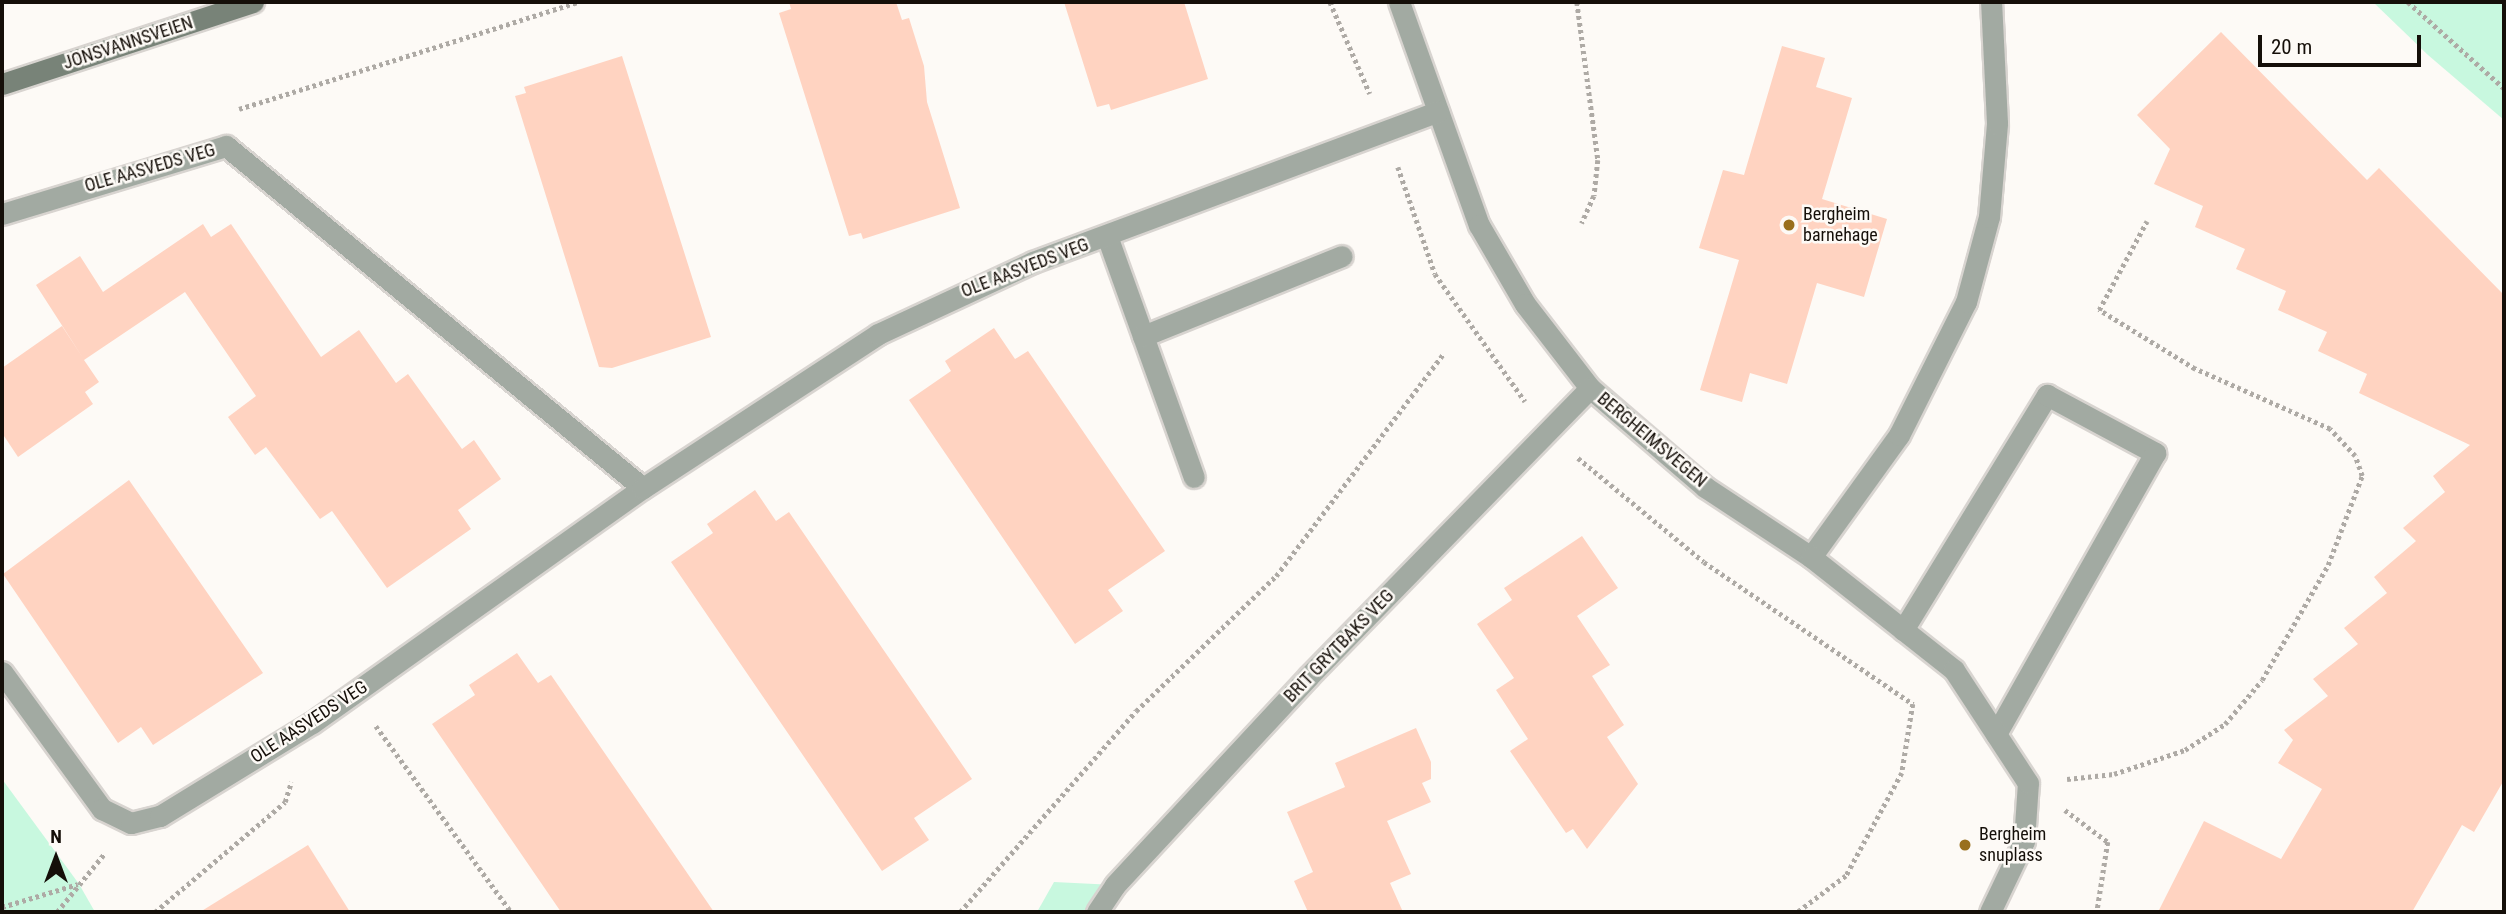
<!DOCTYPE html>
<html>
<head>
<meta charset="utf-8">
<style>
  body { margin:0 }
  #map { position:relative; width:2506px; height:914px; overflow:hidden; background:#fdfaf6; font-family:"Roboto Condensed",sans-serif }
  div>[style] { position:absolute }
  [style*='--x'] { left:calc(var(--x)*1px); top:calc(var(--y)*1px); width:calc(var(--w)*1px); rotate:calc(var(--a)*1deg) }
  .green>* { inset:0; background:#c8f8df }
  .building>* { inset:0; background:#ffd3c1 }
  .path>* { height:4.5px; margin-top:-2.25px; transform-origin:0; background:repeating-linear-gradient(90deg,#aeaaa5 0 3.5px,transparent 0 7px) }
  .roads { filter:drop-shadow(2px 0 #d8d4d0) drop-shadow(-2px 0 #d8d4d0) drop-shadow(0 2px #d8d4d0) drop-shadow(0 -2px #d8d4d0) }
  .service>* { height:21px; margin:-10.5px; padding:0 10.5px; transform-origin:10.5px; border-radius:10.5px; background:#a2aaa2 }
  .minor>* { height:21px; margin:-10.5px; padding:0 10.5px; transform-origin:10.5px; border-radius:10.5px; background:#a2aaa2 }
  .secondary>* { height:21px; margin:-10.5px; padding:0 10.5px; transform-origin:10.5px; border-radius:10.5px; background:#788378 }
  .dots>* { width:19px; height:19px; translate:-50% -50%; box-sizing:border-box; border:4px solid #fdfaf6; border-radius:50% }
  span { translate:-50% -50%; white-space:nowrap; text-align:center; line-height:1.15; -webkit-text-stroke:5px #fdfaf6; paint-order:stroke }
  .street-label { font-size:18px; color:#150f09 }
  .poi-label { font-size:18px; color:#150f09 }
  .left { translate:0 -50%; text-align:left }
  .frame { position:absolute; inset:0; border:4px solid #150f09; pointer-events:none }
  .north { position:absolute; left:21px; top:823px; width:70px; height:70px; -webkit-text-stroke:5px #fdfaf6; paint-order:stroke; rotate:0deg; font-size:19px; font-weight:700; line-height:28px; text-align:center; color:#150f09 }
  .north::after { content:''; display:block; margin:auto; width:24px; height:32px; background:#150f09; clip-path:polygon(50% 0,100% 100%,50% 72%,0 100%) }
  .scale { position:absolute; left:2258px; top:35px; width:163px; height:32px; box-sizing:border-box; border:4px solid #150f09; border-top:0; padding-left:9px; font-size:21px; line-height:24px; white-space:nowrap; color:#150f09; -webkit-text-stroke:5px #fdfaf6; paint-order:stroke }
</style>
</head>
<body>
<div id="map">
  <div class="green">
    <i style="clip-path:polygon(2373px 2px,2504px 2px,2504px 120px,2428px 55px)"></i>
    <i style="clip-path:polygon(2px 779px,79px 884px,95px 912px,2px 912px)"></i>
    <i style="clip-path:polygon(1054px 882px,1115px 885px,1097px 912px,1037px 912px)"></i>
  </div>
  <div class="building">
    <i style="clip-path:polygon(789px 2px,896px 2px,902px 20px,909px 18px,924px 66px,927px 102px,960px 208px,863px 239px,861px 233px,849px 236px,779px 13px,791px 9px)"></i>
    <i style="clip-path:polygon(1064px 2px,1184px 2px,1208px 79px,1111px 110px,1109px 104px,1097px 107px)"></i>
    <i style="clip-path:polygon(2221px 32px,2367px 180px,2379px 168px,2504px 295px,2504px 780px,2474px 832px,2462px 825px,2412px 912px,2158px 912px,2204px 821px,2281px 859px,2322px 789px,2278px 763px,2293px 740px,2284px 730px,2328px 696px,2313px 679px,2358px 644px,2344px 628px,2387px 593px,2374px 577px,2416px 541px,2403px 528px,2445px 492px,2433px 476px,2470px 445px,2359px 393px,2367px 374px,2318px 351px,2327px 332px,2278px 310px,2286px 291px,2236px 269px,2245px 249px,2195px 227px,2203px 206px,2154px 184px,2170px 149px,2137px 115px)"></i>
    <i style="clip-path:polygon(1782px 46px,1825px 58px,1816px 87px,1852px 98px,1822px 199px,1887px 219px,1864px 297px,1817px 283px,1787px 384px,1750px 373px,1742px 402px,1700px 390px,1739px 260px,1699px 248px,1723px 170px,1744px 175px)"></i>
    <i style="clip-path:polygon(622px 56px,711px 337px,612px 368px,599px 367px,515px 96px,526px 93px,524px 87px)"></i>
    <i style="clip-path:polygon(203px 224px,211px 237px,231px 224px,321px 357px,359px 330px,396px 383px,408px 374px,462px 449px,474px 440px,501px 479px,458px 510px,471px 529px,387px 588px,332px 511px,320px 519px,266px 447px,255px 455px,228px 417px,256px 396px,185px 292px,84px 360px,99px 382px,85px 392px,93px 404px,18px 457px,2px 433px,2px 368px,62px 326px,83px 358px,36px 285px,80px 256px,103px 292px)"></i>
    <i style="clip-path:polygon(994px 328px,1015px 359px,1028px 351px,1165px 551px,1108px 590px,1123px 611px,1075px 644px,909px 400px,951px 371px,945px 361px)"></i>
    <i style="clip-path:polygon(129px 480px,263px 673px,153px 745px,141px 727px,118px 743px,3px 574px)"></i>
    <i style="clip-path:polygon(755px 490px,776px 521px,789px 512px,972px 779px,914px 818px,929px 840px,882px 871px,671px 562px,713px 533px,707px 524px)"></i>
    <i style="clip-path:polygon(1582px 536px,1618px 588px,1577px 616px,1610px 665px,1592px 676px,1624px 725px,1607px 737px,1638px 784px,1587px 849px,1573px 829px,1566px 833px,1510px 751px,1528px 739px,1496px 690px,1514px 678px,1477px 624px,1512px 600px,1504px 588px)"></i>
    <i style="clip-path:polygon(517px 653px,538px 683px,551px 675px,714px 912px,561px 912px,432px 724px,475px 695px,469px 685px)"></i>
    <i style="clip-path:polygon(1416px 728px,1431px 762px,1431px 779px,1422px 783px,1431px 802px,1387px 821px,1411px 874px,1390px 883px,1403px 912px,1308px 912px,1294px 881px,1313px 872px,1287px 812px,1345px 787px,1335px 763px)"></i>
    <i style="clip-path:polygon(308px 845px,350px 912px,200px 912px)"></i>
  </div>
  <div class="path">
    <i style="--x:1330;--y:2;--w:100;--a:66.5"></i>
    <i style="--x:1577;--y:2;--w:159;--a:82.4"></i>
    <i style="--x:1598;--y:160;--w:36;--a:96"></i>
    <i style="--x:1594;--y:196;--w:30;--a:114"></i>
    <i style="--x:2408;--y:2;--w:129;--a:41.9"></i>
    <i style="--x:239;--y:109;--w:355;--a:-17.5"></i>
    <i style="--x:1398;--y:167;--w:113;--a:70.9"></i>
    <i style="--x:1435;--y:274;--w:156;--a:54.7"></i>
    <i style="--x:1578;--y:458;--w:163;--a:39.5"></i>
    <i style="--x:1704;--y:562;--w:253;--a:34.2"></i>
    <i style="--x:1913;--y:704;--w:70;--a:99.1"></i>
    <i style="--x:1902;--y:773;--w:117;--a:118.5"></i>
    <i style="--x:1846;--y:876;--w:60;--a:143.1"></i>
    <i style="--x:376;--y:726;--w:230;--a:54"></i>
    <i style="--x:2067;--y:779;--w:47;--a:-6.1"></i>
    <i style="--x:2114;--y:774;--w:75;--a:-18.7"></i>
    <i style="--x:2185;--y:750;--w:48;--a:-33"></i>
    <i style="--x:2225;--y:724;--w:57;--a:-49.9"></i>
    <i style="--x:2262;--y:680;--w:133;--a:-60.1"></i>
    <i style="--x:2328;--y:565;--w:95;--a:-69.1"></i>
    <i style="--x:2362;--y:476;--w:21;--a:-109"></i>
    <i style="--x:2355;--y:456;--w:37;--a:-133"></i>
    <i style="--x:2330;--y:429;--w:148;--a:-156"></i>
    <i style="--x:2195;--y:369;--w:113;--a:-148.4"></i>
    <i style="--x:2099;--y:310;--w:101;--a:-61.7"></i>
    <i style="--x:2065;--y:810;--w:54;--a:36.7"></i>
    <i style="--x:2108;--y:842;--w:71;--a:98.9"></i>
    <i style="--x:2;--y:907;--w:79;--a:-16.8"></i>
    <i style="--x:57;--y:912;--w:76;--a:-50.9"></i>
    <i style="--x:155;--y:912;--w:170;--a:-40.2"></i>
    <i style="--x:285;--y:802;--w:21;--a:-73"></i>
    <i style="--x:960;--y:912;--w:267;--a:-48.8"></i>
    <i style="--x:1136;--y:711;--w:194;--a:-44"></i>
    <i style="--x:1276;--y:576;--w:279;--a:-53"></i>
  </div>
  <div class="roads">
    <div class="service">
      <i style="--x:1107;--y:236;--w:256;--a:70.2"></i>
      <i style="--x:1143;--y:336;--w:214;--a:-21.9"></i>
      <i style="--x:1811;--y:557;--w:150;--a:-54.2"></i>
      <i style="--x:1899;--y:435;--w:149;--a:-63.3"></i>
      <i style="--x:1966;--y:302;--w:88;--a:-74.9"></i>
      <i style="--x:1989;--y:217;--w:94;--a:-85.1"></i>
      <i style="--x:1997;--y:123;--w:121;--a:-92.8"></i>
      <i style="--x:1903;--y:630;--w:276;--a:-58.5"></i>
      <i style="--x:2047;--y:395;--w:123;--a:28.2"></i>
      <i style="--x:2155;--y:453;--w:323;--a:119.5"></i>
      <i style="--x:1990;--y:912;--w:79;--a:-64.4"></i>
      <i style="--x:2024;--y:841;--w:58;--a:-86.1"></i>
    </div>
    <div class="minor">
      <i style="--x:1399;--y:2;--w:237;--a:70.3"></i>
      <i style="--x:1479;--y:225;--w:91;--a:59.8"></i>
      <i style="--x:1525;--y:304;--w:106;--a:52.3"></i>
      <i style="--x:1590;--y:388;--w:152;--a:40.7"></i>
      <i style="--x:1705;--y:487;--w:127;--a:33.4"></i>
      <i style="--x:1811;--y:557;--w:182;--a:38.3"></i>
      <i style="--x:1954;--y:670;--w:135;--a:56.8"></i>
      <i style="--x:2;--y:214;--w:234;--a:-16.9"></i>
      <i style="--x:226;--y:146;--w:539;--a:39.36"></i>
      <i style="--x:2;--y:672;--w:170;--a:53.9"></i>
      <i style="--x:102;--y:809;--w:32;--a:26"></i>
      <i style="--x:131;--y:823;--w:30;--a:-14"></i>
      <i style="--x:160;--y:816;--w:178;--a:-31.5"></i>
      <i style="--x:312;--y:723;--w:406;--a:-35.4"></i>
      <i style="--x:643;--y:488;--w:281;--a:-33.2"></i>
      <i style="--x:878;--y:334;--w:171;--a:-24.9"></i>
      <i style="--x:1033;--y:262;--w:432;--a:-20.4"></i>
      <i style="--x:1097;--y:912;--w:32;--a:-56"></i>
      <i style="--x:1115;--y:885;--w:285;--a:-47.1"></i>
      <i style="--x:1309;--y:676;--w:402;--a:-45.7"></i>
    </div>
    <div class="secondary">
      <i style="--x:2;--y:84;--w:264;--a:-18.1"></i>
    </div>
  </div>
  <div class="dots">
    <i style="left:1789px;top:225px;background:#99701d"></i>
    <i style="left:1965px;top:845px;background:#99701d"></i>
  </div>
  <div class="street-label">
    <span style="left:128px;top:43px;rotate:-18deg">JONSVANNSVEIEN</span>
    <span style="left:150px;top:168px;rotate:-16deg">OLE AASVEDS VEG</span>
    <span style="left:1025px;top:268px;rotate:-21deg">OLE AASVEDS VEG</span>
    <span style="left:1652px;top:440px;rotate:40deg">BERGHEIMSVEGEN</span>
    <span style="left:1339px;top:646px;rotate:-46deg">BRIT GRYTBAKS VEG</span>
    <span style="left:309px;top:722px;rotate:-33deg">OLE AASVEDS VEG</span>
  </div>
  <div class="poi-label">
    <span class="left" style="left:1803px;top:225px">Bergheim<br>barnehage</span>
    <span class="left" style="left:1979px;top:845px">Bergheim<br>snuplass</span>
  </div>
  <div class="frame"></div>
  <div class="north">N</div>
  <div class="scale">20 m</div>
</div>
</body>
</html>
